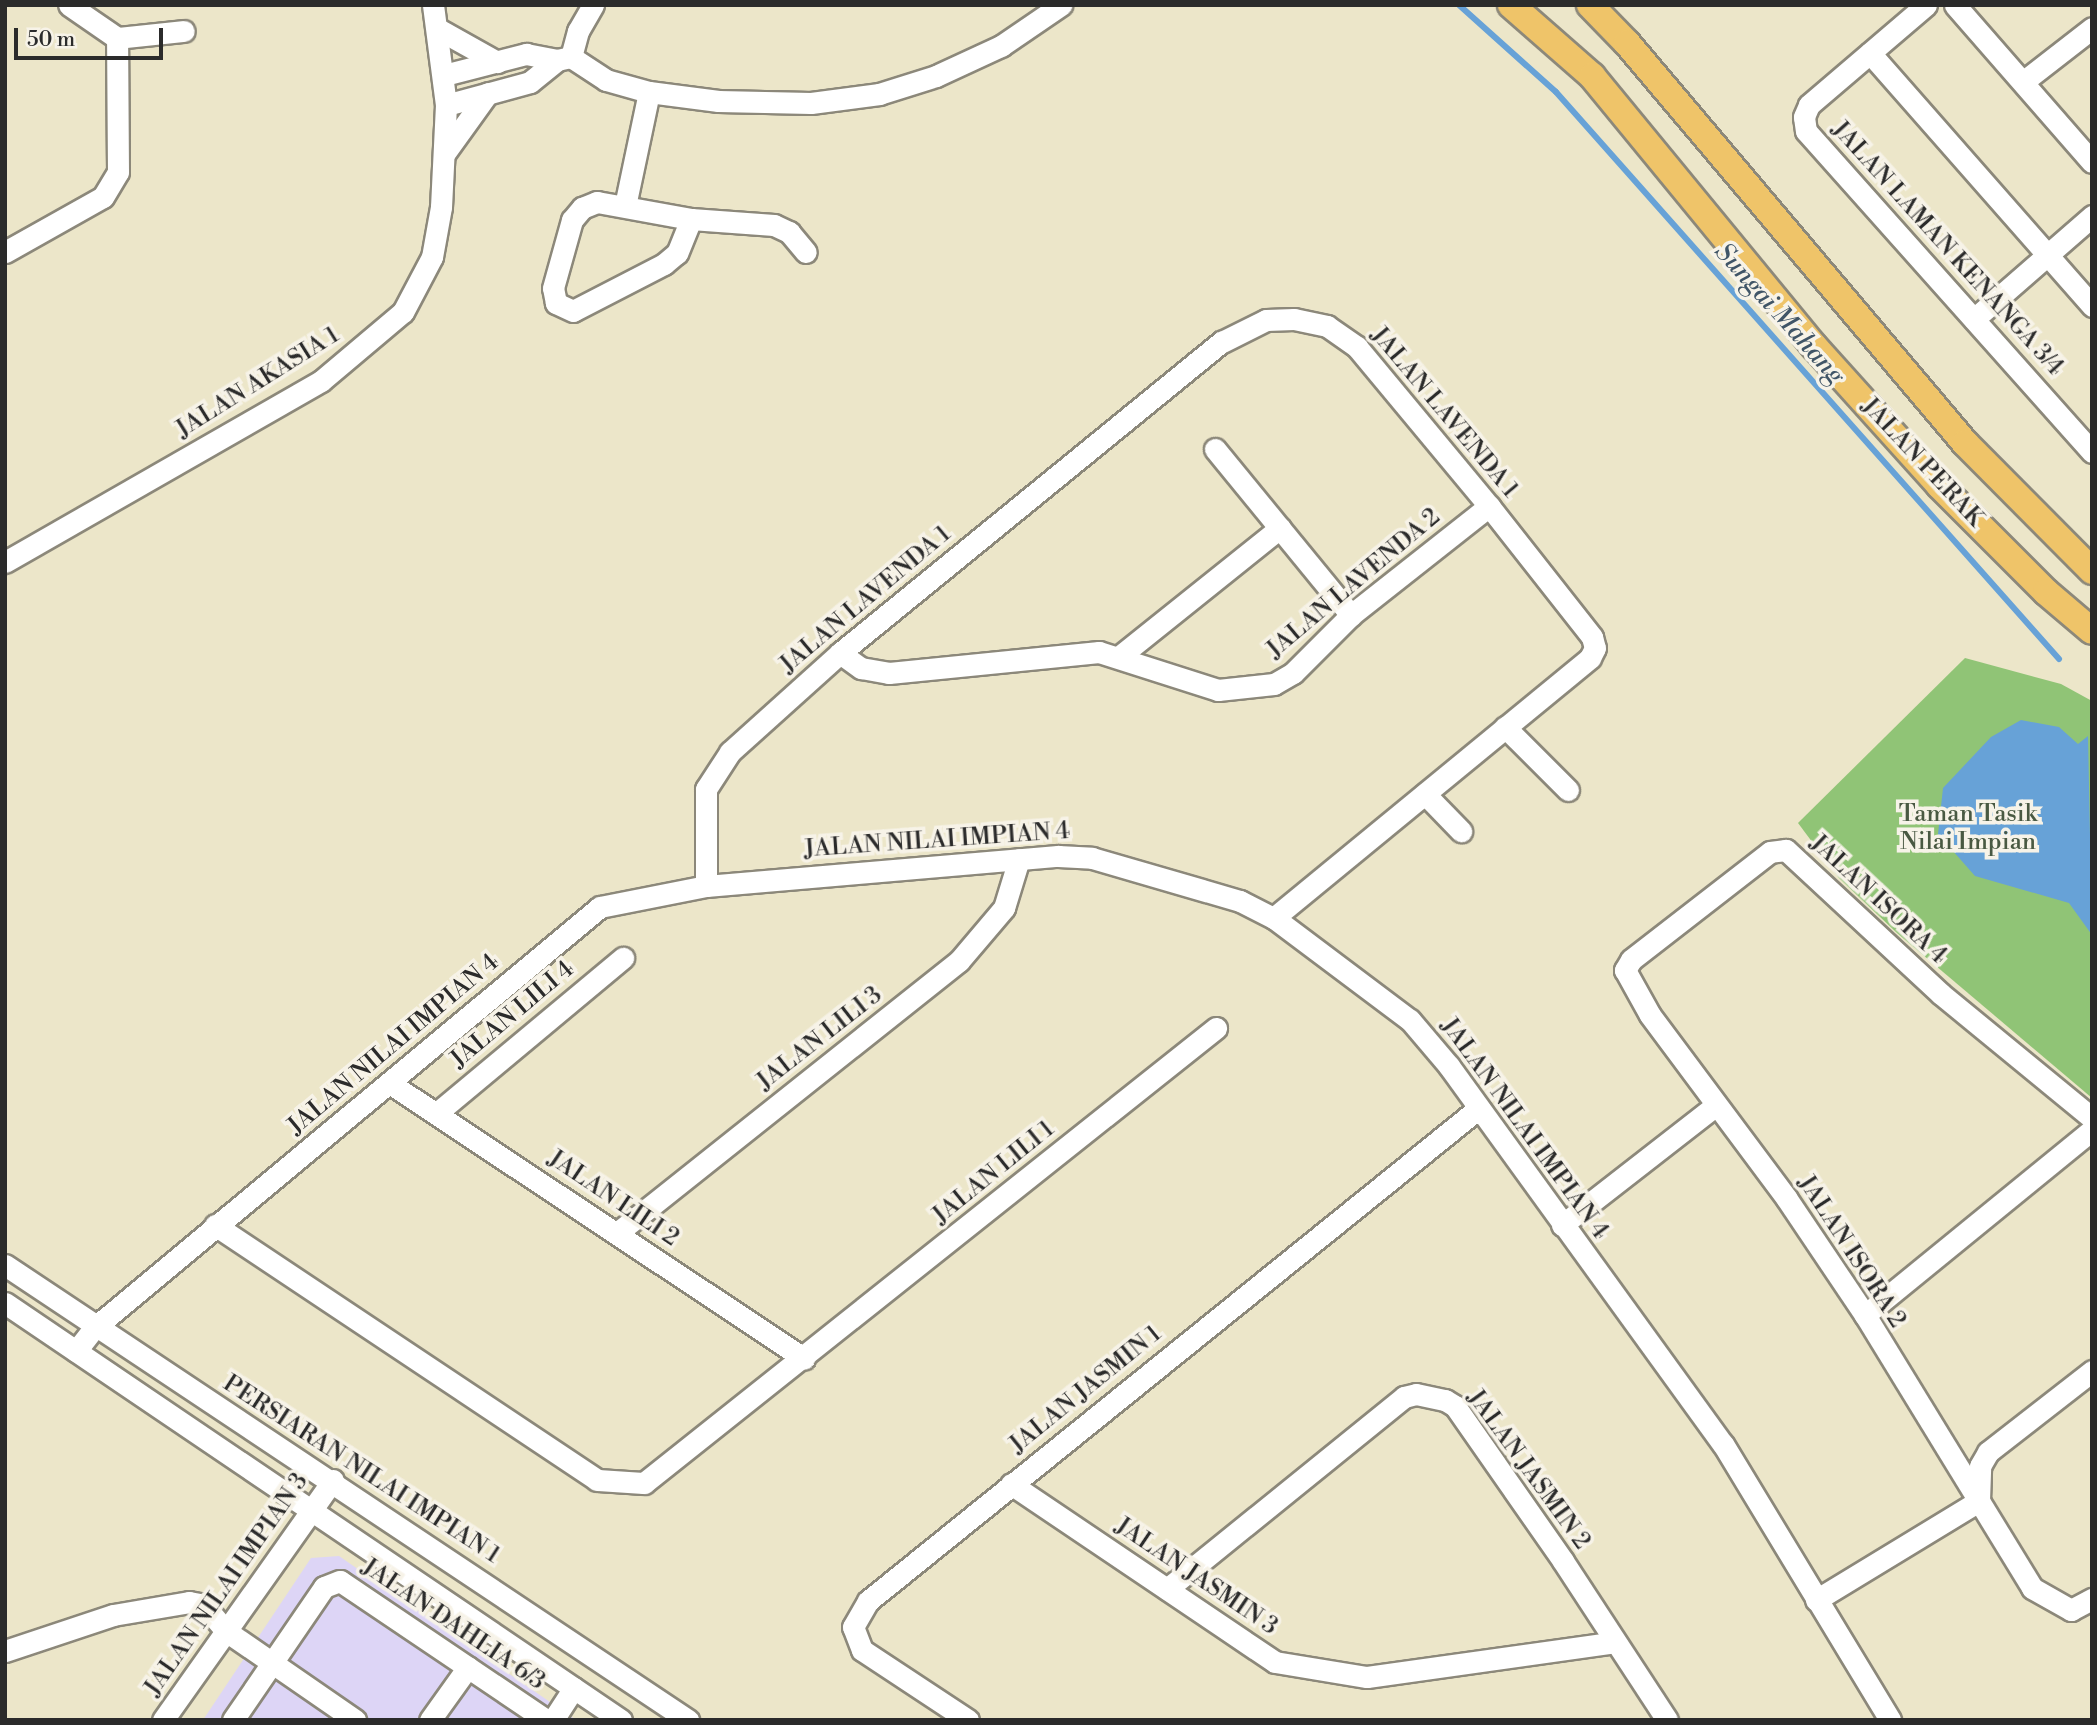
<!DOCTYPE html>
<html>
<head>
<meta charset="utf-8">
<style>
  body { margin:0 }
  #map { position:relative; width:2097px; height:1725px; overflow:hidden; background:#ece6c9; font-family:"Libre Bodoni",serif }
  div>[style] { position:absolute }
  [style*='--x'] { left:calc(var(--x)*1px); top:calc(var(--y)*1px); width:calc(var(--w)*1px); rotate:calc(var(--a)*1deg) }
  .built>* { inset:0; background:#ddd5f6 }
  .green>* { inset:0; background:#90c476 }
  .water>* { inset:0; background:#67a2d7 }
  .stream>* { height:6px; margin:-3px; padding:0 3px; transform-origin:3px; border-radius:3px; background:#67a2d7 }
  .roads { filter:drop-shadow(2px 0 #8c887a) drop-shadow(-2px 0 #8c887a) drop-shadow(0 2px #8c887a) drop-shadow(0 -2px #8c887a) }
  .minor>* { height:21px; margin:-10.5px; padding:0 10.5px; transform-origin:10.5px; border-radius:10.5px; background:#fff }
  .major>* { height:26px; margin:-13px; padding:0 13px; transform-origin:13px; border-radius:13px; background:#efc469 }
  span { translate:-50% -50%; white-space:nowrap; text-align:center; line-height:1.15; -webkit-text-stroke:7px #f7f3e8; paint-order:stroke }
  .street-label { font-size:24px; color:#2b2b2b }
  .park-label { font-size:24px; color:#495942 }
  .water-label { font-size:26px; color:#405567; font-style:italic }
  .frame { position:absolute; inset:0; border:7px solid #2b2b2b; pointer-events:none }
  .scale { position:absolute; left:14px; top:28px; width:149px; height:32px; box-sizing:border-box; border:4px solid #2b2b2b; border-top:0; padding-left:9px; font-size:21px; line-height:24px; white-space:nowrap; color:#2b2b2b; -webkit-text-stroke:5px #f7f3e8; paint-order:stroke }
</style>
</head>
<body>
<div id="map">
  <div class="built">
    <i style="clip-path:polygon(339px 1556px,576px 1720px,203px 1720px,311px 1558px)"></i>
  </div>
  <div class="green">
    <i style="clip-path:polygon(1965px 658px,2061px 684px,2092px 701px,2092px 1098px,1897px 933px,1839px 878px,1798px 823px)"></i>
  </div>
  <div class="water">
    <i style="clip-path:polygon(2021px 720px,2059px 727px,2078px 744px,2088px 736px,2092px 935px,2069px 903px,1975px 876px,1938px 834px,1943px 788px,1991px 737px)"></i>
  </div>
  <div class="stream">
    <i style="--x:1459;--y:5;--w:130;--a:41.9"></i>
    <i style="--x:1556;--y:92;--w:758;--a:48.42"></i>
  </div>
  <div class="roads">
    <div class="minor">
      <i style="--x:1926;--y:5;--w:154;--a:139.5"></i>
      <i style="--x:1809;--y:105;--w:13;--a:113"></i>
      <i style="--x:1804;--y:117;--w:14;--a:82"></i>
      <i style="--x:1806;--y:131;--w:430;--a:48.3"></i>
      <i style="--x:1955;--y:5;--w:208;--a:48.9"></i>
      <i style="--x:438;--y:29;--w:68;--a:29.2"></i>
      <i style="--x:117;--y:38;--w:67;--a:-6"></i>
      <i style="--x:1870;--y:53;--w:337;--a:48.7"></i>
      <i style="--x:571;--y:57;--w:42;--a:33.3"></i>
      <i style="--x:606;--y:80;--w:45;--a:15.6"></i>
      <i style="--x:649;--y:92;--w:70;--a:7.4"></i>
      <i style="--x:718;--y:101;--w:93;--a:1.2"></i>
      <i style="--x:811;--y:103;--w:69;--a:-7.5"></i>
      <i style="--x:879;--y:94;--w:60;--a:-17.5"></i>
      <i style="--x:936;--y:76;--w:72;--a:-24.8"></i>
      <i style="--x:1001;--y:46;--w:73;--a:-34.3"></i>
      <i style="--x:571;--y:57;--w:27;--a:-75"></i>
      <i style="--x:578;--y:31;--w:30;--a:-60"></i>
      <i style="--x:444;--y:75;--w:85;--a:-14.4"></i>
      <i style="--x:526;--y:54;--w:32;--a:11"></i>
      <i style="--x:2024;--y:81;--w:86;--a:-37.9"></i>
      <i style="--x:446;--y:105;--w:87;--a:-15.3"></i>
      <i style="--x:530;--y:82;--w:35;--a:-39"></i>
      <i style="--x:557;--y:60;--w:14;--a:-12"></i>
      <i style="--x:444;--y:154;--w:75;--a:-54.2"></i>
      <i style="--x:625;--y:206;--w:116;--a:-78.1"></i>
      <i style="--x:691;--y:219;--w:37;--a:112"></i>
      <i style="--x:677;--y:253;--w:17;--a:140"></i>
      <i style="--x:664;--y:264;--w:102;--a:152.7"></i>
      <i style="--x:573;--y:311;--w:19;--a:-155"></i>
      <i style="--x:556;--y:303;--w:15;--a:-101"></i>
      <i style="--x:553;--y:288;--w:71;--a:-74.4"></i>
      <i style="--x:572;--y:220;--w:16;--a:-50"></i>
      <i style="--x:582;--y:208;--w:16;--a:-22"></i>
      <i style="--x:597;--y:202;--w:96;--a:10.3"></i>
      <i style="--x:691;--y:219;--w:83;--a:4.1"></i>
      <i style="--x:774;--y:225;--w:17;--a:25"></i>
      <i style="--x:789;--y:232;--w:26;--a:50"></i>
      <i style="--x:5;--y:252;--w:112;--a:-29.3"></i>
      <i style="--x:103;--y:197;--w:29;--a:-59"></i>
      <i style="--x:118;--y:172;--w:134;--a:-90.4"></i>
      <i style="--x:117;--y:38;--w:58;--a:-145.5"></i>
      <i style="--x:1974;--y:319;--w:157;--a:-41.1"></i>
      <i style="--x:1215;--y:449;--w:215;--a:50.7"></i>
      <i style="--x:5;--y:562;--w:364;--a:-29.8"></i>
      <i style="--x:321;--y:381;--w:107;--a:-40.1"></i>
      <i style="--x:403;--y:312;--w:62;--a:-62.2"></i>
      <i style="--x:432;--y:257;--w:51;--a:-79.8"></i>
      <i style="--x:441;--y:207;--w:102;--a:-87.2"></i>
      <i style="--x:446;--y:105;--w:101;--a:-97.4"></i>
      <i style="--x:840;--y:653;--w:26;--a:36"></i>
      <i style="--x:861;--y:668;--w:28;--a:10"></i>
      <i style="--x:889;--y:673;--w:211;--a:-5.7"></i>
      <i style="--x:1099;--y:652;--w:125;--a:17.7"></i>
      <i style="--x:1218;--y:690;--w:56;--a:-6.1"></i>
      <i style="--x:1274;--y:684;--w:22;--a:-30"></i>
      <i style="--x:1293;--y:673;--w:82;--a:-45"></i>
      <i style="--x:1351;--y:615;--w:176;--a:-38.3"></i>
      <i style="--x:1120;--y:656;--w:205;--a:-38.7"></i>
      <i style="--x:1505;--y:727;--w:89;--a:45"></i>
      <i style="--x:1425;--y:794;--w:52;--a:45.8"></i>
      <i style="--x:706;--y:886;--w:97;--a:-90"></i>
      <i style="--x:706;--y:789;--w:44;--a:-57"></i>
      <i style="--x:730;--y:752;--w:148;--a:-42"></i>
      <i style="--x:840;--y:653;--w:493;--a:-39.2"></i>
      <i style="--x:1222;--y:342;--w:49;--a:-26.6"></i>
      <i style="--x:1266;--y:320;--w:28;--a:-2"></i>
      <i style="--x:1294;--y:319;--w:34;--a:12"></i>
      <i style="--x:1327;--y:326;--w:37;--a:35"></i>
      <i style="--x:1357;--y:347;--w:207;--a:50.3"></i>
      <i style="--x:1489;--y:506;--w:167;--a:51.8"></i>
      <i style="--x:1592;--y:637;--w:11;--a:75"></i>
      <i style="--x:1595;--y:648;--w:11;--a:117"></i>
      <i style="--x:1590;--y:658;--w:409;--a:140.6"></i>
      <i style="--x:391;--y:1084;--w:496;--a:33.6"></i>
      <i style="--x:438;--y:1112;--w:241;--a:-39.8"></i>
      <i style="--x:2092;--y:1118;--w:195;--a:-140.6"></i>
      <i style="--x:1941;--y:994;--w:212;--a:-137.1"></i>
      <i style="--x:1786;--y:850;--w:16;--a:173"></i>
      <i style="--x:1770;--y:852;--w:176;--a:142.2"></i>
      <i style="--x:1631;--y:960;--w:12;--a:121"></i>
      <i style="--x:1625;--y:970;--w:51;--a:60.9"></i>
      <i style="--x:1650;--y:1015;--w:229;--a:53.3"></i>
      <i style="--x:1787;--y:1199;--w:140;--a:56.1"></i>
      <i style="--x:1865;--y:1315;--w:320;--a:58.5"></i>
      <i style="--x:2032;--y:1588;--w:45;--a:29.4"></i>
      <i style="--x:2071;--y:1610;--w:24;--a:-28"></i>
      <i style="--x:215;--y:1225;--w:459;--a:33.7"></i>
      <i style="--x:597;--y:1480;--w:47;--a:3.7"></i>
      <i style="--x:644;--y:1483;--w:731;--a:-38.5"></i>
      <i style="--x:1562;--y:1225;--w:195;--a:-37.9"></i>
      <i style="--x:617;--y:1233;--w:437;--a:-38.5"></i>
      <i style="--x:959;--y:961;--w:70;--a:-49.7"></i>
      <i style="--x:1004;--y:908;--w:51;--a:-73"></i>
      <i style="--x:5;--y:1265;--w:821;--a:33.67"></i>
      <i style="--x:5;--y:1303;--w:744;--a:34.1"></i>
      <i style="--x:1865;--y:1315;--w:293;--a:-39.2"></i>
      <i style="--x:76;--y:1351;--w:29;--a:-52"></i>
      <i style="--x:94;--y:1328;--w:658;--a:-39.76"></i>
      <i style="--x:600;--y:907;--w:108;--a:-11.2"></i>
      <i style="--x:706;--y:886;--w:353;--a:-4.9"></i>
      <i style="--x:1058;--y:856;--w:34;--a:3"></i>
      <i style="--x:1092;--y:858;--w:154;--a:16.2"></i>
      <i style="--x:1240;--y:901;--w:38;--a:27"></i>
      <i style="--x:1274;--y:918;--w:170;--a:36.9"></i>
      <i style="--x:1410;--y:1020;--w:60;--a:49.7"></i>
      <i style="--x:1449;--y:1066;--w:467;--a:54.1"></i>
      <i style="--x:1723;--y:1444;--w:323;--a:58.8"></i>
      <i style="--x:1011;--y:1484;--w:318;--a:34"></i>
      <i style="--x:1275;--y:1662;--w:93;--a:9.3"></i>
      <i style="--x:1367;--y:1677;--w:251;--a:-8"></i>
      <i style="--x:1167;--y:1589;--w:305;--a:-39"></i>
      <i style="--x:1404;--y:1397;--w:12;--a:-14"></i>
      <i style="--x:1416;--y:1394;--w:30;--a:12"></i>
      <i style="--x:1445;--y:1400;--w:12;--a:31"></i>
      <i style="--x:1455;--y:1406;--w:189;--a:55.1"></i>
      <i style="--x:1563;--y:1561;--w:190;--a:56.8"></i>
      <i style="--x:1816;--y:1600;--w:191;--a:-31.3"></i>
      <i style="--x:1979;--y:1501;--w:35;--a:-88"></i>
      <i style="--x:1980;--y:1466;--w:16;--a:-60"></i>
      <i style="--x:1988;--y:1452;--w:132;--a:-37.9"></i>
      <i style="--x:5;--y:1651;--w:114;--a:-18.4"></i>
      <i style="--x:113;--y:1615;--w:77;--a:-9.7"></i>
      <i style="--x:189;--y:1602;--w:15;--a:11"></i>
      <i style="--x:204;--y:1605;--w:34;--a:50"></i>
      <i style="--x:226;--y:1631;--w:157;--a:34.6"></i>
      <i style="--x:163;--y:1720;--w:294;--a:-54.7"></i>
      <i style="--x:233;--y:1720;--w:161;--a:-55.6"></i>
      <i style="--x:324;--y:1587;--w:17;--a:-21"></i>
      <i style="--x:340;--y:1581;--w:249;--a:34"></i>
      <i style="--x:430;--y:1720;--w:65;--a:-54.4"></i>
      <i style="--x:553;--y:1720;--w:38;--a:-57"></i>
      <i style="--x:968;--y:1720;--w:127;--a:-146.6"></i>
      <i style="--x:862;--y:1650;--w:25;--a:-111"></i>
      <i style="--x:853;--y:1627;--w:30;--a:-60"></i>
      <i style="--x:868;--y:1601;--w:785;--a:-38.9"></i>
    </div>
    <div class="major">
      <i style="--x:1511;--y:5;--w:108;--a:41.2"></i>
      <i style="--x:1592;--y:76;--w:350;--a:50.6"></i>
      <i style="--x:1814;--y:346;--w:187;--a:48"></i>
      <i style="--x:1939;--y:485;--w:151;--a:45"></i>
      <i style="--x:2046;--y:592;--w:60;--a:40.3"></i>
      <i style="--x:1590;--y:5;--w:53;--a:45.8"></i>
      <i style="--x:1627;--y:43;--w:524;--a:49.8"></i>
      <i style="--x:1965;--y:443;--w:180;--a:45.2"></i>
    </div>
  </div>
  <div class="street-label">
    <span style="left:1947px;top:249px;rotate:48deg">JALAN LAMAN KENANGA 3/4</span>
    <span style="left:258px;top:383px;rotate:-32deg">JALAN AKASIA 1</span>
    <span style="left:1444px;top:413px;rotate:50deg">JALAN LAVENDA 1</span>
    <span style="left:1922px;top:463px;rotate:47deg">JALAN PERAK</span>
    <span style="left:1354px;top:584px;rotate:-40deg">JALAN LAVENDA 2</span>
    <span style="left:866px;top:600px;rotate:-40deg">JALAN LAVENDA 1</span>
    <span style="left:937px;top:841px;rotate:-4deg">JALAN NILAI IMPIAN 4</span>
    <span style="left:1878px;top:900px;rotate:43deg">JALAN ISORA 4</span>
    <span style="left:513px;top:1015px;rotate:-40deg">JALAN LILI 4</span>
    <span style="left:820px;top:1039px;rotate:-38deg">JALAN LILI 3</span>
    <span style="left:394px;top:1045px;rotate:-40deg">JALAN NILAI IMPIAN 4</span>
    <span style="left:1524px;top:1129px;rotate:54deg">JALAN NILAI IMPIAN 4</span>
    <span style="left:994px;top:1173px;rotate:-39deg">JALAN LILI 1</span>
    <span style="left:613px;top:1199px;rotate:34deg">JALAN LILI 2</span>
    <span style="left:1851px;top:1252px;rotate:57deg">JALAN ISORA 2</span>
    <span style="left:1086px;top:1390px;rotate:-39deg">JALAN JASMIN 1</span>
    <span style="left:361px;top:1470px;rotate:33deg">PERSIARAN NILAI IMPIAN 1</span>
    <span style="left:1528px;top:1470px;rotate:54deg">JALAN JASMIN 2</span>
    <span style="left:1196px;top:1577px;rotate:34deg">JALAN JASMIN 3</span>
    <span style="left:227px;top:1585px;rotate:-55deg">JALAN NILAI IMPIAN 3</span>
    <span style="left:453px;top:1625px;rotate:34deg">JALAN DAHLIA 6/3</span>
  </div>
  <div class="park-label">
    <span style="left:1968px;top:829px">Taman Tasik<br>Nilai Impian</span>
  </div>
  <div class="water-label">
    <span style="left:1779px;top:314px;rotate:48deg">Sungai Mahang</span>
  </div>
  <div class="frame"></div>
  <div class="scale">50 m</div>
</div>
</body>
</html>
